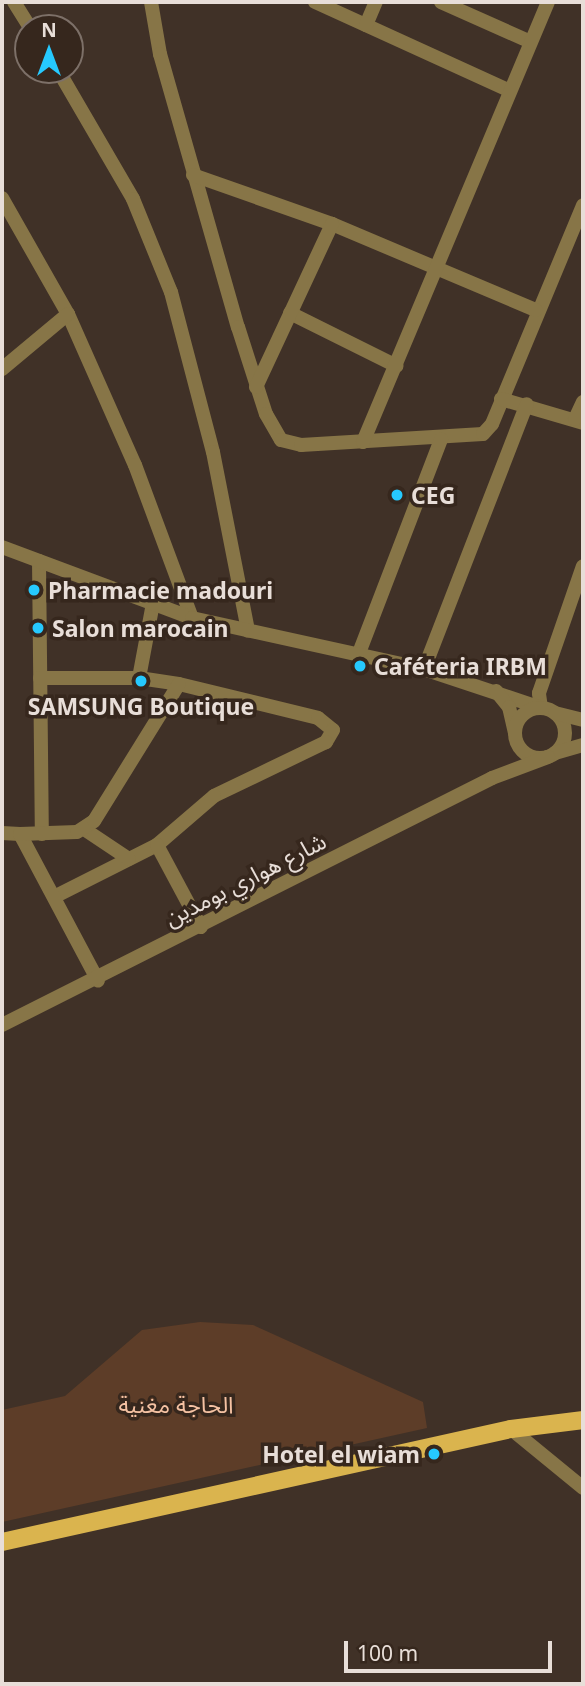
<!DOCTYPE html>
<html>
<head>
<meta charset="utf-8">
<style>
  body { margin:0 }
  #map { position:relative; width:585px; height:1686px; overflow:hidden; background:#403127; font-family:"Noto Sans","Noto Sans Arabic",sans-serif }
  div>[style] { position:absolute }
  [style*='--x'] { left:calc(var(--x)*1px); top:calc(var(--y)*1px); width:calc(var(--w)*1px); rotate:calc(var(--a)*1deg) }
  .green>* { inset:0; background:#5d3d28 }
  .minor>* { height:14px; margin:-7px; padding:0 7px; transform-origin:7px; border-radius:7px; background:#877547 }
  .tertiary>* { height:14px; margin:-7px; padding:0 7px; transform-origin:7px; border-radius:7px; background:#877547 }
  .tertiary>.ring { margin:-7px; padding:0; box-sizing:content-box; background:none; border:14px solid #877547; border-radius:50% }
  .primary>* { height:18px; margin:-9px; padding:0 9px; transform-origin:9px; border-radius:9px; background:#dab44e }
  .dots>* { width:19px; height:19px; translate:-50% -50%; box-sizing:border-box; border:4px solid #36271d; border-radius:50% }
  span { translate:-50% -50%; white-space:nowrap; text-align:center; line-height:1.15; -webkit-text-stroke:7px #36271d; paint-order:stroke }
  .poi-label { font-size:23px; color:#e8ded8; font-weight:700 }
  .left { translate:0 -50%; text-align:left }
  .right { translate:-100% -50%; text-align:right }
  .street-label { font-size:23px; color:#e8ded8 }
  .park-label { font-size:23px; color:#f5c2a3 }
  .frame { position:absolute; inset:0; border:4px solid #e8ded8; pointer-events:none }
  .north { position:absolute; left:14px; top:14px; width:70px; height:70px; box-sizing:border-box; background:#36271d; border:2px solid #7d7068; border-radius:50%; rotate:0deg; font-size:19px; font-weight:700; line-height:28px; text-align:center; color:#e8ded8 }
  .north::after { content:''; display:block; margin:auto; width:24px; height:32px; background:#26c9fe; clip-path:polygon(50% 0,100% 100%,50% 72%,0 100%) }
  .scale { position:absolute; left:344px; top:1641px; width:208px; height:32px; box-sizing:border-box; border:4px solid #e8ded8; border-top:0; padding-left:9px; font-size:21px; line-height:24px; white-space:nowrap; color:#e8ded8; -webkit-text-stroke:5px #36271d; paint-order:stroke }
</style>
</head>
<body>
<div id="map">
  <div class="green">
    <i style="clip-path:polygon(200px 1322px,253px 1325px,423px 1402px,427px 1428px,2px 1522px,2px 1410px,65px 1396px,142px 1330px)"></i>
  </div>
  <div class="minor">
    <i style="--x:14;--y:2;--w:31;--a:58"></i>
    <i style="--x:151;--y:2;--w:53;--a:80.2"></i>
    <i style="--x:160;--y:54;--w:284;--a:74.1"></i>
    <i style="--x:238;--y:327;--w:91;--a:72.2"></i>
    <i style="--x:266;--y:414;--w:30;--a:60"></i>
    <i style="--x:281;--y:440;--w:21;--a:14"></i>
    <i style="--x:301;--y:445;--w:182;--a:-3.5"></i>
    <i style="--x:483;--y:434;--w:13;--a:-48"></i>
    <i style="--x:492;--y:424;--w:237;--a:-67.4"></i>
    <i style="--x:315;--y:2;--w:214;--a:24.5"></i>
    <i style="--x:441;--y:2;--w:98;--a:24"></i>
    <i style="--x:366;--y:25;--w:25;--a:-67"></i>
    <i style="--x:58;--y:70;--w:149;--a:59.8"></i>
    <i style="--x:133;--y:199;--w:100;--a:67.8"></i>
    <i style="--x:171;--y:292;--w:165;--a:75.3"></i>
    <i style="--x:213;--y:452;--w:182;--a:78.9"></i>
    <i style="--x:193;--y:175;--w:147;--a:19.4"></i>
    <i style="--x:332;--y:224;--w:221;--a:22.9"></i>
    <i style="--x:2;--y:198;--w:133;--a:60.4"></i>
    <i style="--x:68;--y:314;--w:165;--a:66.1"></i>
    <i style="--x:135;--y:465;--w:163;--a:69.6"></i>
    <i style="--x:290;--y:313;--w:119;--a:26.4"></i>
    <i style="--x:2;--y:369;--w:86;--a:-39.8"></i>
    <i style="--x:256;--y:387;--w:180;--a:-65"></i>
    <i style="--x:501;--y:399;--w:85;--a:16.3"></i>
    <i style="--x:575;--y:419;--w:19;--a:-65"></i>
    <i style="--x:363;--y:442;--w:477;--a:-67.2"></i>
    <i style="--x:39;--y:561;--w:273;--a:89.4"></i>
    <i style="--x:359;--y:653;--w:229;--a:-69"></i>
    <i style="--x:424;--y:669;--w:284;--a:-68.8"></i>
    <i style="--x:40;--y:678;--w:99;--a:0"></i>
    <i style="--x:139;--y:678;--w:40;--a:8.5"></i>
    <i style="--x:179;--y:684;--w:143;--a:13.7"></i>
    <i style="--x:318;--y:718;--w:19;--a:39"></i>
    <i style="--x:333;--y:730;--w:14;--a:120"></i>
    <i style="--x:326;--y:742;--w:124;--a:154.3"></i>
    <i style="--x:214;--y:796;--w:75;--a:139.3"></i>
    <i style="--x:157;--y:845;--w:115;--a:153.2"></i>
    <i style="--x:139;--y:678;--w:76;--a:-79.4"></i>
    <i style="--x:541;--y:708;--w:15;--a:-98"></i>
    <i style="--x:539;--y:693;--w:134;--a:-70.9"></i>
    <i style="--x:84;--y:829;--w:54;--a:33.7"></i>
    <i style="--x:2;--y:833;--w:18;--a:3"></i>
    <i style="--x:20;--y:834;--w:166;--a:62"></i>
    <i style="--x:20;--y:834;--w:57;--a:-2"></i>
    <i style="--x:77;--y:832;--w:20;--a:-33"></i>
    <i style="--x:94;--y:821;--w:161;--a:-58.2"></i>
    <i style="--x:157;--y:845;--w:93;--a:61.8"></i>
    <i style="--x:511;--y:1429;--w:93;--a:39.3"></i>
  </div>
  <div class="tertiary">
    <i style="--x:2;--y:547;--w:203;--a:20.5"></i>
    <i style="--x:192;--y:618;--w:238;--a:12.4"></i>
    <i style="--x:424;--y:669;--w:123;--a:18.4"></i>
    <i style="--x:496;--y:691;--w:21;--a:51"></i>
    <i style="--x:509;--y:707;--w:26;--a:77"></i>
    <i class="ring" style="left:515px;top:708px;width:36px;height:36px"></i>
    <i style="--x:555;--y:713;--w:29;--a:14"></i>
    <i style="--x:555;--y:753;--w:29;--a:-16"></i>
    <i style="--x:2;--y:1025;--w:549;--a:-26.75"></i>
    <i style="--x:492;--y:778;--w:60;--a:-20.6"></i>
  </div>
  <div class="primary">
    <i style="--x:2;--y:1542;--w:521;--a:-12.52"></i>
    <i style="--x:511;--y:1429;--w:73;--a:-7.1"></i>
  </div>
  <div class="dots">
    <i style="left:397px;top:495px;background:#26c9fe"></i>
    <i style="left:34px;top:590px;background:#26c9fe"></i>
    <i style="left:38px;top:628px;background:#26c9fe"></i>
    <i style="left:360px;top:666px;background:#26c9fe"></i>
    <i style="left:141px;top:681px;background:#26c9fe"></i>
    <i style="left:434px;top:1454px;background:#26c9fe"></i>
  </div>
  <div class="poi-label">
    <span class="left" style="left:411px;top:495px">CEG</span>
    <span class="left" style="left:48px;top:590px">Pharmacie madouri</span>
    <span class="left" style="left:52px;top:628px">Salon marocain</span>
    <span class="left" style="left:374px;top:666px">Caféteria IRBM</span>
    <span style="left:141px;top:706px">SAMSUNG Boutique</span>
    <span class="right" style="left:420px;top:1454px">Hotel el wiam</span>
  </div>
  <div class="street-label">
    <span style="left:245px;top:879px;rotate:-27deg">شارع هواري بومدين</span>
  </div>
  <div class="park-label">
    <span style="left:176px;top:1404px">الحاجة مغنية</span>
  </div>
  <div class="frame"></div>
  <div class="north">N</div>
  <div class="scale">100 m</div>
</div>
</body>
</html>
